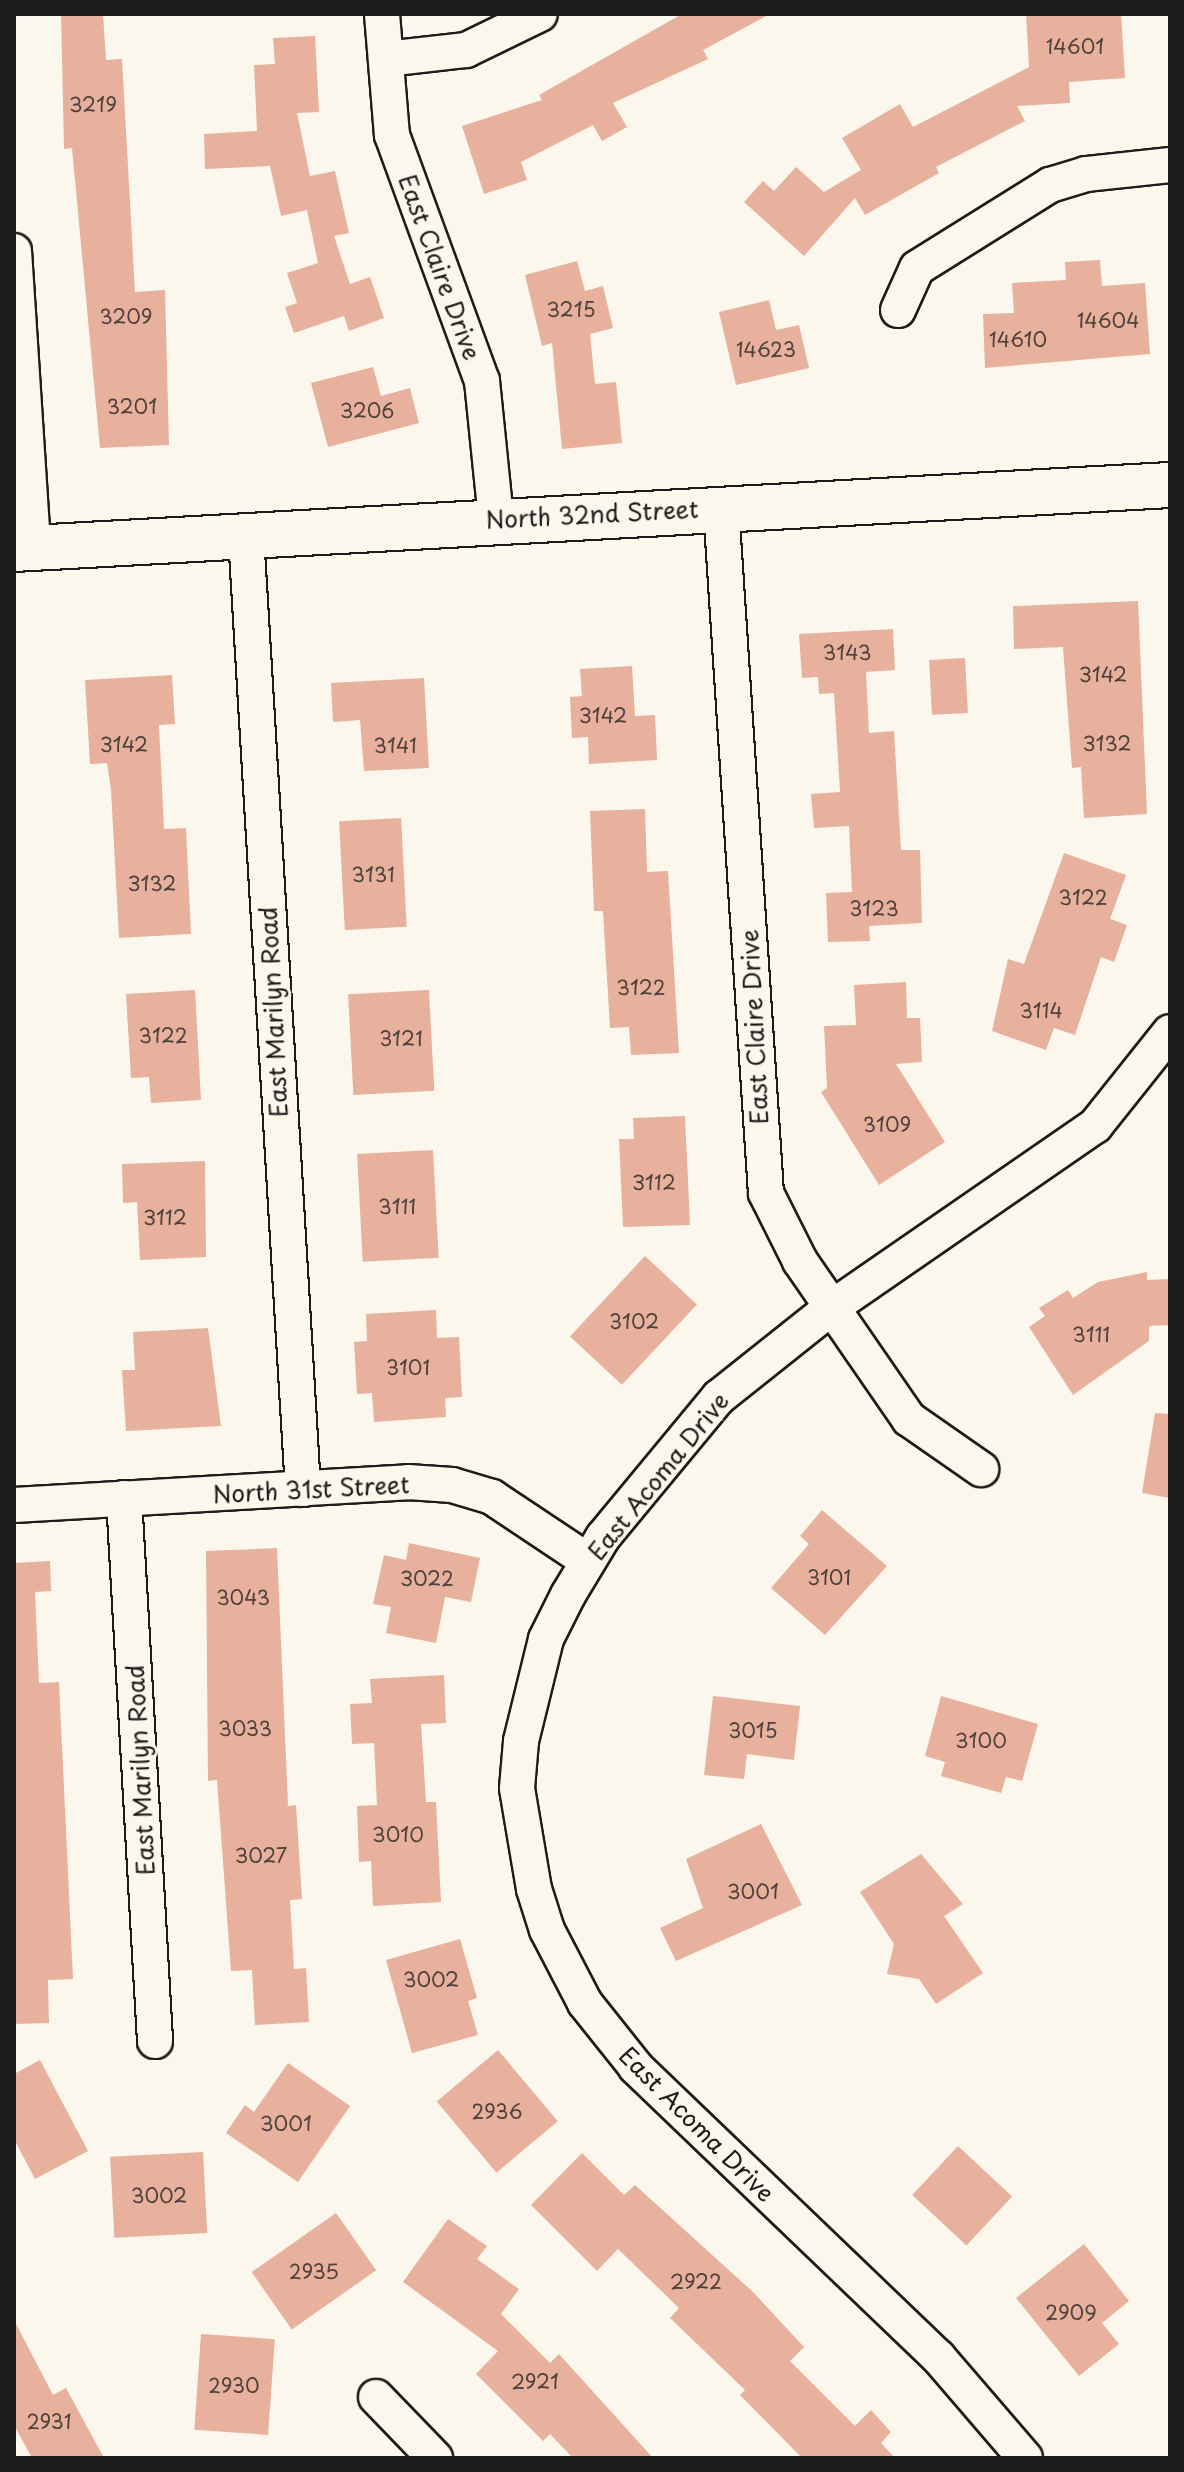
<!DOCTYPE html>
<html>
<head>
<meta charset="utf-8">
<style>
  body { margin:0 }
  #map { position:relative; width:1184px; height:2472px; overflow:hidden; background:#fbf7ec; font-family:"Playpen Sans",sans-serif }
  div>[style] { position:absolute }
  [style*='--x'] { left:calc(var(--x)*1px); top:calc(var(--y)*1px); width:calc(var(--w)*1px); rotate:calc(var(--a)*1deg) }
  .building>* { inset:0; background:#e7b19d; transform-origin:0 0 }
  .roads { filter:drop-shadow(2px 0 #1c1c1c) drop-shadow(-2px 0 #1c1c1c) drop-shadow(0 2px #1c1c1c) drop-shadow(0 -2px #1c1c1c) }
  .minor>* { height:34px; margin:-17px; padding:0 17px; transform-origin:17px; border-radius:17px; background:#fbf7ec }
  .secondary>* { height:44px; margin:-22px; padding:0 22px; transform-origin:22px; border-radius:22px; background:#fbf7ec }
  span { translate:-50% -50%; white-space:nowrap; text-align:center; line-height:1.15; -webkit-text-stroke:6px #fbf7ec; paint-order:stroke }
  .number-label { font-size:20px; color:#4f413c }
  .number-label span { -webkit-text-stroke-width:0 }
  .street-label { font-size:24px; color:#1c1c1c }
  .frame { position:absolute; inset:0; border:16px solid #1c1c1c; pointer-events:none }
</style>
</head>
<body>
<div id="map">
  <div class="building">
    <i style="clip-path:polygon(61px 14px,103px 14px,106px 60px,122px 59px,135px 292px,165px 290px,169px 445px,100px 448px,72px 148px,64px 149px)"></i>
    <i style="clip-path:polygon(682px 14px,770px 14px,703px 50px,708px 59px,613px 103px,627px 127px,602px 141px,593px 125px,521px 162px,527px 180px,484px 194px,462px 126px,542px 100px,539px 95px)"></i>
    <i style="clip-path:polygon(1026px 14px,1121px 14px,1125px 78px,1069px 82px,1070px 103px,1017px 106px,1025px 121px,936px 167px,939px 173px,865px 215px,855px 198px,804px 256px,744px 202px,763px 181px,774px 191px,796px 167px,824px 192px,861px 170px,842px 138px,900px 104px,913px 127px,1029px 67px)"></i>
    <i style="clip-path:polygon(315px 36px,319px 112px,297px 113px,310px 176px,335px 171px,349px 233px,334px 236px,350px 284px,370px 277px,384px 318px,349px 331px,344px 316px,294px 333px,285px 307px,297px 303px,287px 273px,318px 263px,307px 210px,281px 216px,270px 166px,205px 169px,204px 134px,257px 131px,254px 65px,275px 64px,273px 38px)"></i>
    <i style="clip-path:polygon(1100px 260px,1102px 286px,1145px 283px,1150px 354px,985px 368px,983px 314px,1014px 313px,1012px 283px,1066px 280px,1065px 262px)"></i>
    <i style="clip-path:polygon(577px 261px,585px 291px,603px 286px,613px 328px,590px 334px,595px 384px,616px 382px,622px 443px,562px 449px,552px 343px,542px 346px,525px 275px)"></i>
    <i style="clip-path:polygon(769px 300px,776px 330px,799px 325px,809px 368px,736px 385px,719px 312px)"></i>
    <i style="clip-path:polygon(373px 367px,381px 396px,410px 388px,419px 423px,328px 447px,311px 383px)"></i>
    <i style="clip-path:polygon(1138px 601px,1147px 814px,1084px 818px,1081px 767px,1072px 768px,1063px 647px,1014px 649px,1013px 606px)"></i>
    <i style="clip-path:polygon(893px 629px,895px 670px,866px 672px,869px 733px,894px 731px,901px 850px,920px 850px,922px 923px,869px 926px,870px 941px,828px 942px,826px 893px,852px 892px,849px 826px,814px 828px,811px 794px,840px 792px,834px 693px,819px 694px,818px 677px,802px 678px,799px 634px)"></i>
    <i style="left:965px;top:658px;width:55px;height:36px;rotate:87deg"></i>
    <i style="clip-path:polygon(632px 666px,635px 716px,655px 715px,657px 760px,589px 764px,588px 737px,572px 738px,570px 697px,582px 696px,580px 669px)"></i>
    <i style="clip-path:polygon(172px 675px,175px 724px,159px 725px,164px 829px,186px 828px,191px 934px,119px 938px,111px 790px,107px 763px,90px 764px,85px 680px)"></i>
    <i style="clip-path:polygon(424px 678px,429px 768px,364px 771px,360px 720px,333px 722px,331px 683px)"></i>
    <i style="clip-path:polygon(645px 809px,647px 872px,668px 871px,679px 1053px,631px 1055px,629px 1027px,610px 1028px,603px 911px,594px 911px,590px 811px)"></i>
    <i style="left:401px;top:818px;width:109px;height:62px;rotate:87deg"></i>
    <i style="clip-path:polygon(1064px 853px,1126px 875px,1110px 919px,1127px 925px,1114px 962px,1101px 957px,1075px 1035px,1054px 1028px,1046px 1050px,992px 1031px,1008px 959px,1024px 964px)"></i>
    <i style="clip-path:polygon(906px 982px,907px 1018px,920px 1018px,922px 1062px,896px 1064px,945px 1142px,879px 1185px,821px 1092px,827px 1088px,824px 1026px,856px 1025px,854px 985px)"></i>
    <i style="clip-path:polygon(195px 990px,201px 1100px,151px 1103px,149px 1077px,131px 1078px,126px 994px)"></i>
    <i style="left:429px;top:990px;width:101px;height:81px;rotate:87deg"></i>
    <i style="clip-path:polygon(685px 1116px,690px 1225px,623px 1227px,619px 1139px,634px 1139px,633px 1118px)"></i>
    <i style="left:433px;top:1150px;width:108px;height:76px;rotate:87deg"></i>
    <i style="clip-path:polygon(205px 1161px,206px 1257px,140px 1260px,137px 1202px,123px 1203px,122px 1164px)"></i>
    <i style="left:645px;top:1256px;width:71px;height:110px;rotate:43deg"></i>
    <i style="clip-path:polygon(1147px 1272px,1147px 1280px,1170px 1279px,1170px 1325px,1149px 1326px,1149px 1341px,1073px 1395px,1029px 1327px,1045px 1316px,1039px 1308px,1068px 1290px,1073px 1298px,1098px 1282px)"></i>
    <i style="clip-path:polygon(436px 1310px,437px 1338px,459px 1337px,462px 1397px,445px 1398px,446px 1417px,374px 1422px,372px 1393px,357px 1394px,354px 1342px,367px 1341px,366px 1314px)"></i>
    <i style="clip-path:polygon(208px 1328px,221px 1426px,126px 1431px,122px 1370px,135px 1370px,133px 1332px)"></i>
    <i style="clip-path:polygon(1155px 1413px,1170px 1414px,1170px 1498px,1142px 1493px)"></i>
    <i style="clip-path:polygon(822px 1510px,887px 1566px,825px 1635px,771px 1588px,809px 1544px,800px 1536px)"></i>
    <i style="clip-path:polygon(409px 1543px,480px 1558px,471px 1602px,445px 1597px,436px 1643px,386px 1633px,391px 1607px,373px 1604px,384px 1555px,406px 1560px)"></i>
    <i style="clip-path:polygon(277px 1548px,288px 1806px,296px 1805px,302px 1899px,290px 1900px,294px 1969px,306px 1968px,309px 2022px,255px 2025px,252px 1970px,231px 1971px,217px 1780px,208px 1781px,206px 1551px)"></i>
    <i style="clip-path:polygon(50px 1561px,51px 1591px,35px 1592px,39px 1683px,59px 1682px,73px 1979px,48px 1980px,49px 2023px,14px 2024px,14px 1563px)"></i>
    <i style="clip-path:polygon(444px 1675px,446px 1723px,421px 1724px,426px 1802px,436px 1802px,441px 1902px,373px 1906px,371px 1861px,359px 1862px,357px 1806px,377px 1805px,374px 1743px,352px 1744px,350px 1704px,372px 1703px,370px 1679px)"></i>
    <i style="clip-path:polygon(713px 1696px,800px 1706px,794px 1760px,747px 1754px,744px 1779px,704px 1775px)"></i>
    <i style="clip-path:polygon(941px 1696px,1038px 1724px,1022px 1781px,1006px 1777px,1001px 1793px,941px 1776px,945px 1762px,925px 1756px)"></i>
    <i style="clip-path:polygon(761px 1824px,802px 1905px,676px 1961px,660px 1928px,703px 1908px,686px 1859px)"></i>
    <i style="clip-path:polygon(921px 1854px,963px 1904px,944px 1916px,983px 1973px,936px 2004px,919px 1979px,887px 1974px,894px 1944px,860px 1892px)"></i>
    <i style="clip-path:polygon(460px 1939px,477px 1998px,468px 2001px,478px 2035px,412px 2053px,386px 1960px)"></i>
    <i style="left:498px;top:2050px;width:93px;height:80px;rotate:50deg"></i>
    <i style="clip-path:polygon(40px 2060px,88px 2151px,35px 2179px,14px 2139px,14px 2074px)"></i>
    <i style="clip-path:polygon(288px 2063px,350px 2106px,298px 2182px,226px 2133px,245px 2105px,254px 2112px)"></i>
    <i style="left:958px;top:2146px;width:74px;height:67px;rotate:43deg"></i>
    <i style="left:203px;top:2152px;width:81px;height:93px;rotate:87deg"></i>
    <i style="clip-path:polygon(582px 2153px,624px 2195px,635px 2185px,753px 2292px,804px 2347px,790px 2361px,855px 2426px,871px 2410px,891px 2432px,881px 2443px,895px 2458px,802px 2458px,740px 2395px,745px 2390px,670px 2318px,679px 2308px,618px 2249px,597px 2271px,531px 2205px)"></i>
    <i style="left:336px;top:2213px;width:70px;height:103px;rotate:55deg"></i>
    <i style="clip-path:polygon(448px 2219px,487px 2246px,477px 2259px,519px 2289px,501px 2314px,550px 2363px,559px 2354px,653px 2458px,573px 2458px,550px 2434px,543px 2441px,476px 2374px,498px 2351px,403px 2282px)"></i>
    <i style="clip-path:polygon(1084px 2244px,1129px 2301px,1102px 2323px,1119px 2344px,1079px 2376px,1016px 2298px)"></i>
    <i style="clip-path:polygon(14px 2320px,53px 2395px,66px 2388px,104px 2458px,32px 2458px,14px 2425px)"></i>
    <i style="left:201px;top:2334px;width:74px;height:96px;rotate:4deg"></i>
  </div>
  <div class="roads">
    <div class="minor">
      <i style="--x:382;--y:14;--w:121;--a:85.3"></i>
      <i style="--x:392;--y:135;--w:262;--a:69.9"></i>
      <i style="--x:482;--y:381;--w:140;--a:84.2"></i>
      <i style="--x:386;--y:59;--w:81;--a:-6.4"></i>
      <i style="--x:466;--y:50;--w:82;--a:-25.9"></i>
      <i style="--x:14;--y:251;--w:298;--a:86.3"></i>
      <i style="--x:898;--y:310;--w:46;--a:-65.7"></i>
      <i style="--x:917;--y:268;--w:157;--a:-32"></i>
      <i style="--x:1050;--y:185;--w:38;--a:-17"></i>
      <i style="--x:1086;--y:174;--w:84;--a:-6.1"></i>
      <i style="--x:721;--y:507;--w:687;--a:86.25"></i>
      <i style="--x:766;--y:1193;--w:76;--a:63.4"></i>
      <i style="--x:800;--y:1261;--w:192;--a:55.4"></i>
      <i style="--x:909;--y:1419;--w:88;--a:34.8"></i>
      <i style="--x:246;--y:535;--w:956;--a:86.58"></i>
      <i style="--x:124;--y:1498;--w:544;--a:86.73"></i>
      <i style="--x:14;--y:1505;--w:395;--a:-3.3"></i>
      <i style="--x:408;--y:1482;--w:44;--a:3.9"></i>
      <i style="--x:452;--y:1485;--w:42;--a:16.7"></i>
      <i style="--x:492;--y:1497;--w:115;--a:33.7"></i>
      <i style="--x:376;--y:2397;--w:85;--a:46"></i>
      <i style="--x:1025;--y:2458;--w:133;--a:-130.7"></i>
      <i style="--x:938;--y:2357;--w:419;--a:-136.2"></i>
      <i style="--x:636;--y:2067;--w:82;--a:-128.6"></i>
      <i style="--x:585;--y:2003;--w:82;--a:-117.5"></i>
      <i style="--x:547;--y:1930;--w:43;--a:-107.6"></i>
      <i style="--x:534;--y:1889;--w:102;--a:-99.6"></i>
      <i style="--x:517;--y:1788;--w:47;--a:-85.1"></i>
      <i style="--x:521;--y:1741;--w:105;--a:-76.2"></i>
      <i style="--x:546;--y:1639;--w:49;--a:-63.4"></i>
      <i style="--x:568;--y:1595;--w:68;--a:-58.9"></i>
      <i style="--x:603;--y:1537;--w:182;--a:-50.4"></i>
      <i style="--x:719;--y:1397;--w:143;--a:-38.5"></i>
      <i style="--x:831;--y:1308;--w:321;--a:-34.6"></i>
      <i style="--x:1095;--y:1126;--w:120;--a:-51.4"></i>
    </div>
    <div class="secondary">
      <i style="--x:14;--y:549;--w:1158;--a:-3.17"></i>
    </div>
  </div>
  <div class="number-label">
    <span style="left:1075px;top:46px">14601</span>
    <span style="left:93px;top:104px">3219</span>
    <span style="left:571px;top:309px">3215</span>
    <span style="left:126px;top:316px">3209</span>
    <span style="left:1108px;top:320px">14604</span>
    <span style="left:1018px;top:339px">14610</span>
    <span style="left:766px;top:349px">14623</span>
    <span style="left:132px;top:406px">3201</span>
    <span style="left:367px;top:410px">3206</span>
    <span style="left:847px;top:652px">3143</span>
    <span style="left:1103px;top:674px">3142</span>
    <span style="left:603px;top:715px">3142</span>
    <span style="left:1107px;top:743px">3132</span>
    <span style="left:124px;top:744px">3142</span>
    <span style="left:395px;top:745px">3141</span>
    <span style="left:373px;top:874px">3131</span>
    <span style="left:152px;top:883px">3132</span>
    <span style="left:1083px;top:897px">3122</span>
    <span style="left:874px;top:908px">3123</span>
    <span style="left:641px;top:987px">3122</span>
    <span style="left:1041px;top:1010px">3114</span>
    <span style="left:163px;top:1035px">3122</span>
    <span style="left:401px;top:1038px">3121</span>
    <span style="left:887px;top:1124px">3109</span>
    <span style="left:654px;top:1182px">3112</span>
    <span style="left:397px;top:1206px">3111</span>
    <span style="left:165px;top:1217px">3112</span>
    <span style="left:634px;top:1321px">3102</span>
    <span style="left:1091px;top:1334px">3111</span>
    <span style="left:408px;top:1367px">3101</span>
    <span style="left:829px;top:1577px">3101</span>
    <span style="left:427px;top:1578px">3022</span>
    <span style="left:243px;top:1597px">3043</span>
    <span style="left:245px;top:1728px">3033</span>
    <span style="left:753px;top:1730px">3015</span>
    <span style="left:981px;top:1740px">3100</span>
    <span style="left:398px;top:1834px">3010</span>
    <span style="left:261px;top:1855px">3027</span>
    <span style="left:753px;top:1891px">3001</span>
    <span style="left:431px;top:1979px">3002</span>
    <span style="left:497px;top:2111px">2936</span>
    <span style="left:286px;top:2123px">3001</span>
    <span style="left:159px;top:2195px">3002</span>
    <span style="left:314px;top:2271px">2935</span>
    <span style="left:696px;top:2281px">2922</span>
    <span style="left:1071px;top:2312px">2909</span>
    <span style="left:535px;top:2381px">2921</span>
    <span style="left:234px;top:2385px">2930</span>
    <span style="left:49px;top:2421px">2931</span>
  </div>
  <div class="street-label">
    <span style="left:440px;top:267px;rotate:70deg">East Claire Drive</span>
    <span style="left:592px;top:514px;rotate:-3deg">North 32nd Street</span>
    <span style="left:273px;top:1012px;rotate:-93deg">East Marilyn Road</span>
    <span style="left:754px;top:1027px;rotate:-93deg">East Claire Drive</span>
    <span style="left:658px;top:1476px;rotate:-51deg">East Acoma Drive</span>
    <span style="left:311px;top:1489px;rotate:-3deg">North 31st Street</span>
    <span style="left:140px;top:1770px;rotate:-93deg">East Marilyn Road</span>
    <span style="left:697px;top:2124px;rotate:45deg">East Acoma Drive</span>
  </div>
  <div class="frame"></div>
</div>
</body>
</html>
